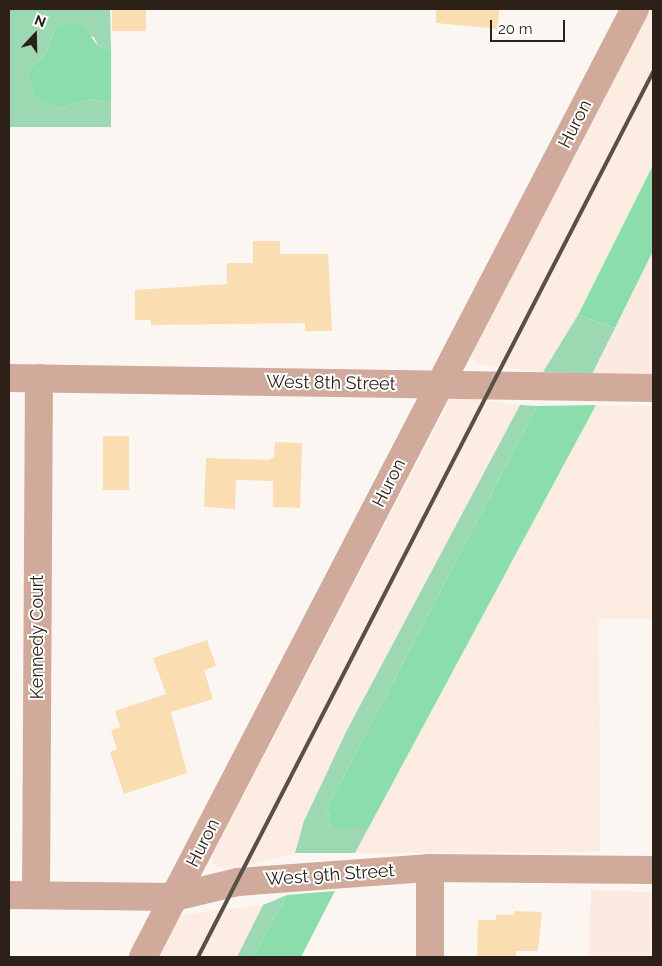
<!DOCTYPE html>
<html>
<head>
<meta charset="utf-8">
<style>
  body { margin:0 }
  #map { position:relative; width:662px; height:966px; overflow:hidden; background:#fcf6f2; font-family:Raleway,sans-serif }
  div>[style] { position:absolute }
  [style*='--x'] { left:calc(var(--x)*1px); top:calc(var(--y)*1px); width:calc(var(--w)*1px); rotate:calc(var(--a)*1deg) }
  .commercial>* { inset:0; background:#fce9e0; transform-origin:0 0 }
  .built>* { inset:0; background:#fcece2 }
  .green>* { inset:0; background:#9cd9b2 }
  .forest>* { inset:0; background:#8bdeab }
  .building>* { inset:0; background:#fadeb2; transform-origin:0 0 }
  .minor>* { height:28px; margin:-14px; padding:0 14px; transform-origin:14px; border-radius:14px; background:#d0ab9c }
  .rail>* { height:4px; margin:-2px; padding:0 2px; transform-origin:2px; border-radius:2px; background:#5a4f48 }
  span { translate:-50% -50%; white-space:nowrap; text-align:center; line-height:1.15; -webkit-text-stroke:4px #fff; paint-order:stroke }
  .street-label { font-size:18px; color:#2c2018 }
  .frame { position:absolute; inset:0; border:10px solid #2c2018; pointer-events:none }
  .north { position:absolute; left:10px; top:10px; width:50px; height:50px; -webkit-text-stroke:4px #fff; paint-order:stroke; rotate:21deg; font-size:14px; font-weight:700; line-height:20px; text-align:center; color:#2c2018 }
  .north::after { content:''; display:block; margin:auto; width:18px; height:22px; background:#2c2018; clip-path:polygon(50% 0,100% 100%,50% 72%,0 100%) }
  .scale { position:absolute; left:490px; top:20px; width:75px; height:22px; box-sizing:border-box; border:2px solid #2c2018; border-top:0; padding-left:6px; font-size:15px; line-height:18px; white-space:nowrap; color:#2c2018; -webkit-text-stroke:4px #fff; paint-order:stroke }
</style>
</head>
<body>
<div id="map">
  <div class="commercial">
    <i style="clip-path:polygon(653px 251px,653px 374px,592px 374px,615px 328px)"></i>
    <i style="left:591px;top:890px;width:62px;height:67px;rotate:2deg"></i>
  </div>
  <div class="built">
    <i style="clip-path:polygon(649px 9px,653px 9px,653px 165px,578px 315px,543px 372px,477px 364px,471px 359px,473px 350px)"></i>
    <i style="clip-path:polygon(452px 396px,520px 405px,347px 730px,304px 821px,295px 853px,228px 871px,214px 865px,212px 856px)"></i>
    <i style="clip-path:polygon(596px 405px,653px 406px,653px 619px,599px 619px,600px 852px,355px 853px)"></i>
    <i style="clip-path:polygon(263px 905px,237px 957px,156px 957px,174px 921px,187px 914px)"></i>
  </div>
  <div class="green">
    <i style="clip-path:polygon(9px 9px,110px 9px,111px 49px,98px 46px,94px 37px,54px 31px,45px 54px,28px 70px,60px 108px,91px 99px,111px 103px,111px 127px,9px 127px)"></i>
    <i style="clip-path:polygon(578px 315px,615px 328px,592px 374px,543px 372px)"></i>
    <i style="clip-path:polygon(520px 405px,537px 406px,327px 808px,331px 827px,369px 827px,355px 853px,295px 853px,304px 821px,347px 730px)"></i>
    <i style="clip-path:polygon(287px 895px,253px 957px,237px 957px,263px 905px)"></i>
  </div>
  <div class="forest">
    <i style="clip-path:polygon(66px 23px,82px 25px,98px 46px,111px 49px,111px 103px,91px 99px,60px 108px,35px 97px,28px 70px,45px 54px,54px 31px)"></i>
    <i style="clip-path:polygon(653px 165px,653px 251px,615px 328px,578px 315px)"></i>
    <i style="clip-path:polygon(596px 405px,369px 827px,331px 827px,327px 808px,537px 406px)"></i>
    <i style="clip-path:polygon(335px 891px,301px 957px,253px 957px,287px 895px)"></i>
  </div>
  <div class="building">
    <i style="left:112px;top:9px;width:34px;height:22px"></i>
    <i style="clip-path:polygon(436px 9px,499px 9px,498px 29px,436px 23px)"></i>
    <i style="clip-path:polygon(253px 241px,280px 241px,280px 254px,328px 254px,332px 331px,305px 331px,305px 323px,151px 325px,151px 320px,135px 320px,135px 290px,227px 284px,227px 263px,253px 263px)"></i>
    <i style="left:103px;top:436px;width:26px;height:54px"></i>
    <i style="clip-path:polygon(275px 442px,302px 443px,300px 508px,273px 507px,273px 481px,236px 480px,235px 509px,204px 507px,206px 458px,269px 460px,274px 457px)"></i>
    <i style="clip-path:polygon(207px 640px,216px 666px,204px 670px,213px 699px,171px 712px,187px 773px,124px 794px,110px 752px,117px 749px,111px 730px,120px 727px,115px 711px,166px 694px,153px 658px)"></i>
    <i style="clip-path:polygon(514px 911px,542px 912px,538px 951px,516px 951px,516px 957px,477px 957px,478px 920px,496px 920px,496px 915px,514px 915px)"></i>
  </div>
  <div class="minor">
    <i style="--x:9;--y:378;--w:644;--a:0.89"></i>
    <i style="--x:430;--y:868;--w:89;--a:90"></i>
    <i style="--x:9;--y:895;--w:166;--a:0.7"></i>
    <i style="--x:175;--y:897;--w:65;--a:-13.4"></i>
    <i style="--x:238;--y:882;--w:193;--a:-4.2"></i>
    <i style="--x:430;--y:868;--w:223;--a:0.5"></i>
    <i style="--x:36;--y:895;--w:517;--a:-89.67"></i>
    <i style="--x:143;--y:957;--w:1068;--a:-62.57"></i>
  </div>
  <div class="rail">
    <i style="--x:198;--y:957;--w:995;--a:-62.79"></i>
  </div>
  <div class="street-label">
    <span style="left:575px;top:124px;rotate:-63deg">Huron</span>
    <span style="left:331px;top:383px;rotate:1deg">West 8th Street</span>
    <span style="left:389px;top:483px;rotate:-63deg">Huron</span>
    <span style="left:37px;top:637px;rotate:-90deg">Kennedy Court</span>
    <span style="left:203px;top:843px;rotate:-63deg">Huron</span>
    <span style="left:330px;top:875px;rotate:-4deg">West 9th Street</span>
  </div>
  <div class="frame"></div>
  <div class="north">N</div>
  <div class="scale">20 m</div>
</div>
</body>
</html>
